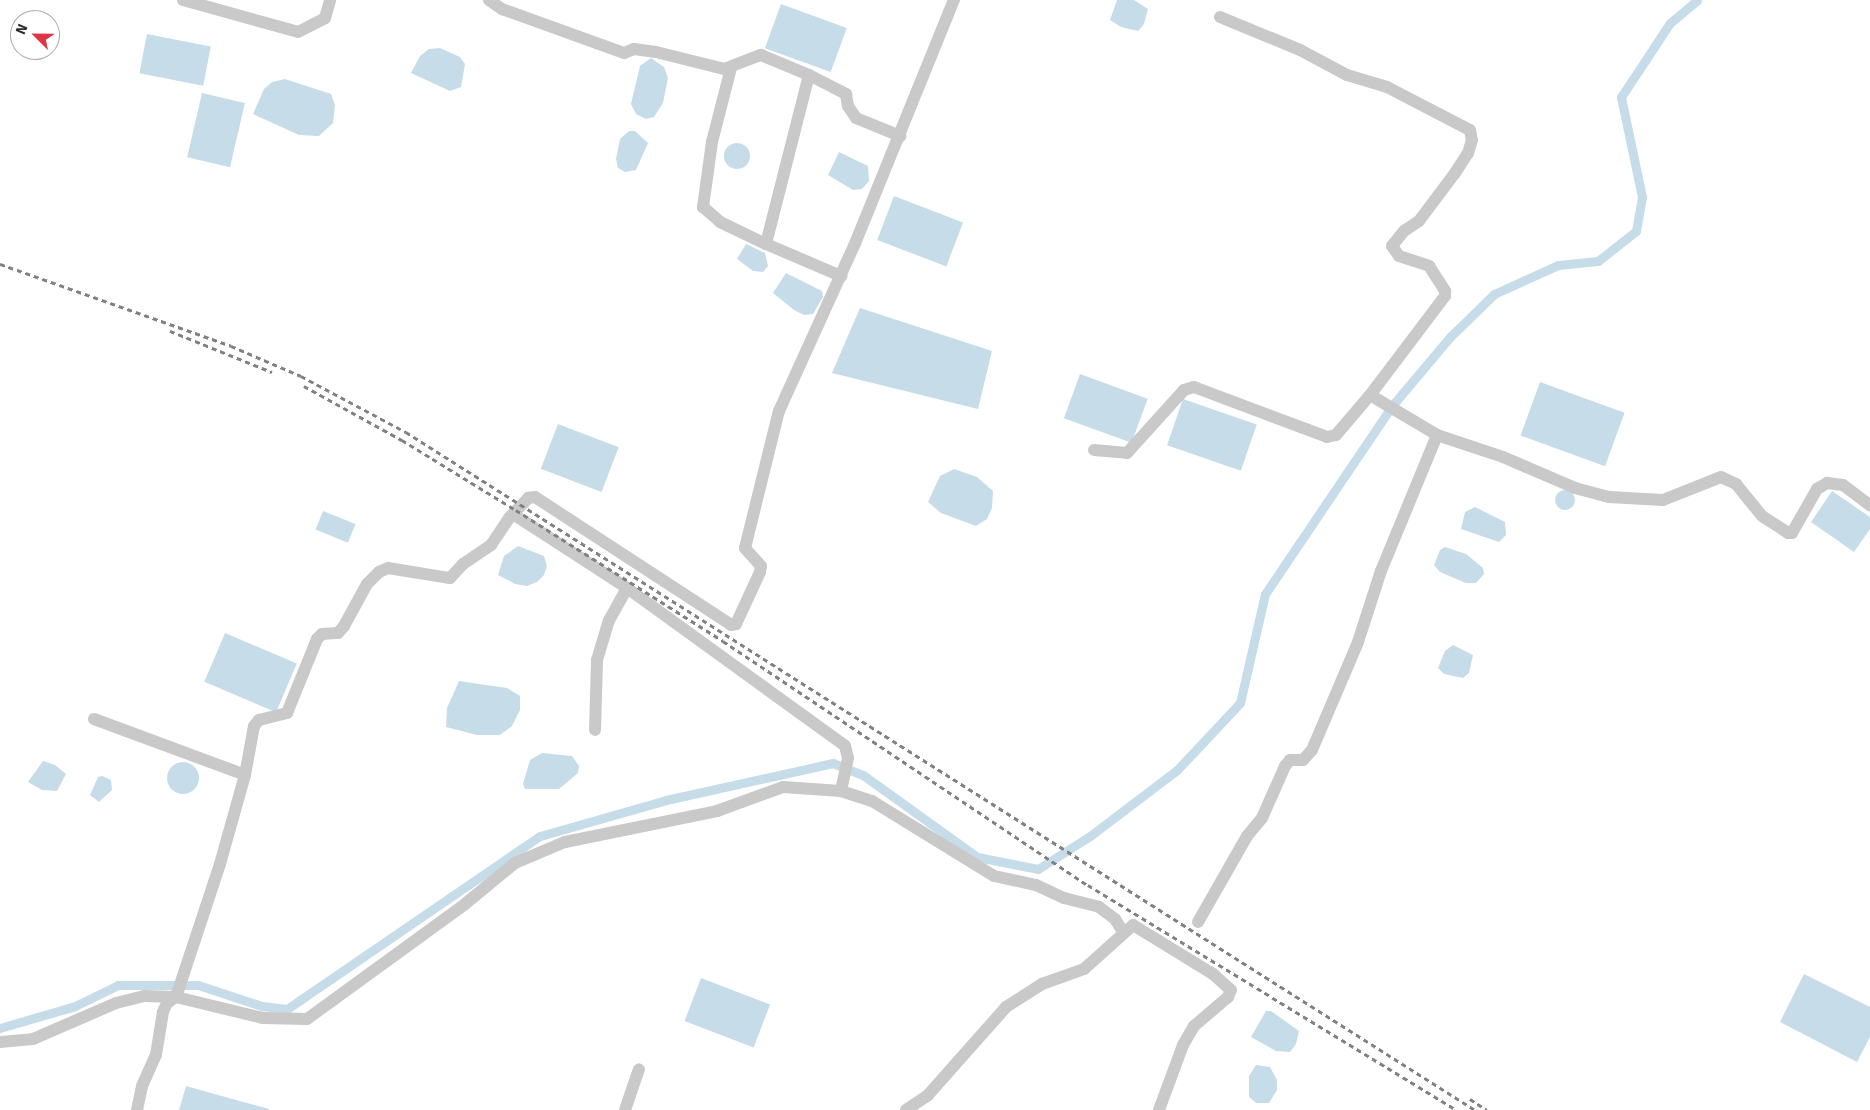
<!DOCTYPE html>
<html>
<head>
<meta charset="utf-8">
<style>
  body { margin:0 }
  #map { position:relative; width:1870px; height:1110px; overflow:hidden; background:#fff; font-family:Signika,sans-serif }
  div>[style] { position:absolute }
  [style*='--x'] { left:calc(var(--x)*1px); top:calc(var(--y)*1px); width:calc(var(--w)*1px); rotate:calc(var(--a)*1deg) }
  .water>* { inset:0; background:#c6dce9; transform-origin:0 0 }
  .round { border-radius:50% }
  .canal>* { height:9px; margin:-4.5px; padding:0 4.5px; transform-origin:4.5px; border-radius:4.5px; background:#c6dce9 }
  .minor>* { height:12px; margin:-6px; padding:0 6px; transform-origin:6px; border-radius:6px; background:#c9c9c9 }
  .rail>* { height:2.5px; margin-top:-1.25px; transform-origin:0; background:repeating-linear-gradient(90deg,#818181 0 5px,transparent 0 9px) }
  span { translate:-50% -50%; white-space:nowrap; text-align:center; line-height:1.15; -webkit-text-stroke:5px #fff; paint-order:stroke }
  .north { position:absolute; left:10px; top:10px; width:50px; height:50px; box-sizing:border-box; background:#fff; border:1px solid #ababab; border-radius:50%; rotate:293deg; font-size:14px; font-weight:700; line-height:20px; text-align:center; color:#2c2c2c }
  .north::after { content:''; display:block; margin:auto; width:18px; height:22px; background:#dd3544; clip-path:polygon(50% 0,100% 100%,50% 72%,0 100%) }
</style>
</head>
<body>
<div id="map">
  <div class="water">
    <i style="clip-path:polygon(1117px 0,1134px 0,1148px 9px,1144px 24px,1138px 31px,1121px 27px,1110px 20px)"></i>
    <i style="left:781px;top:4px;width:70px;height:47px;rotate:20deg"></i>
    <i style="left:147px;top:34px;width:65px;height:40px;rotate:11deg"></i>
    <i style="clip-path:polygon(440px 48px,460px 57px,465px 64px,461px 87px,450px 91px,411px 73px,420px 56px,429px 49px)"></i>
    <i style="clip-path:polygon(651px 58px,664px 67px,668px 78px,663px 103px,654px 117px,646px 119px,636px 114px,631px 104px,640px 66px)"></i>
    <i style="clip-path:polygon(285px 79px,331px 94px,335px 105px,333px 123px,319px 136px,299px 135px,253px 114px,264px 89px,272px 82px)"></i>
    <i style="left:202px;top:93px;width:44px;height:66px;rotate:13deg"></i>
    <i style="clip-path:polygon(629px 131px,635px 131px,648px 143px,636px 170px,625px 172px,618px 168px,616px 159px,620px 139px)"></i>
    <i class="round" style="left:724px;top:143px;width:26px;height:26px"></i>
    <i style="clip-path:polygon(839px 152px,868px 166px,869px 181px,862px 189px,853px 190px,828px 175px)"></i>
    <i style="left:894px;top:196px;width:74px;height:47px;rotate:21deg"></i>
    <i style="clip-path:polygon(746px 244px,765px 253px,768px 266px,763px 272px,753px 271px,737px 259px)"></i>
    <i style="clip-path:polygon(786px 273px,822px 291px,823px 297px,813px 314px,804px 315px,794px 310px,773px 293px)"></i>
    <i style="clip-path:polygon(860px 308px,992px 351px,978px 409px,832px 373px)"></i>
    <i style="left:1080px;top:374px;width:72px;height:47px;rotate:20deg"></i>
    <i style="left:1540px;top:382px;width:90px;height:57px;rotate:20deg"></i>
    <i style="left:1183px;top:399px;width:78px;height:49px;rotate:19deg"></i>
    <i style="left:558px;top:424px;width:65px;height:48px;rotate:21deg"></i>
    <i style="clip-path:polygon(954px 469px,977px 477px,993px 491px,992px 508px,987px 519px,976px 526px,941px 513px,928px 502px,940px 476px)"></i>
    <i class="round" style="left:1555px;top:490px;width:20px;height:20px"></i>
    <i style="clip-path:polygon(1832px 491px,1870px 517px,1870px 529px,1854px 552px,1811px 522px)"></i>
    <i style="clip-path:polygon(1475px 507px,1505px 522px,1506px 535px,1499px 542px,1461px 529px,1465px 512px)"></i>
    <i style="left:323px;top:511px;width:35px;height:20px;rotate:22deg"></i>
    <i style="clip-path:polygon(518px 546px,544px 556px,547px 566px,544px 575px,537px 582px,527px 586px,515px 584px,498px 575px,504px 556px)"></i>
    <i style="clip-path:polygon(1445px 547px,1466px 554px,1483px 568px,1484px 574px,1476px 583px,1466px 583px,1440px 572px,1434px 565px,1440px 550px)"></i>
    <i style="left:225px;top:633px;width:78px;height:53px;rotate:23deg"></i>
    <i style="clip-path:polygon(1453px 645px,1473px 655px,1469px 673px,1463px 678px,1444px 674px,1438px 668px,1445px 651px)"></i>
    <i style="clip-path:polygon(459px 681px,507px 688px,520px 696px,520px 710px,512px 726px,500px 735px,477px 735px,446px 727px,447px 708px)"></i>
    <i style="clip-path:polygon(542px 753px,572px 756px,579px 766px,578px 773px,559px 789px,525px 789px,523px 784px,530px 760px)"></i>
    <i style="clip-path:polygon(43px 761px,55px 765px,66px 774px,57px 791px,42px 790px,28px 782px)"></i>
    <i class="round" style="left:167px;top:762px;width:32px;height:32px"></i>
    <i style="clip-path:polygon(102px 776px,111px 780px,112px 790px,99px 802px,90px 795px,98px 777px)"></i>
    <i style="clip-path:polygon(1804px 974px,1870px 1007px,1870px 1037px,1857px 1062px,1780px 1022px)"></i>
    <i style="left:701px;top:978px;width:74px;height:46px;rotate:21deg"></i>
    <i style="clip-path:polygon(1266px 1011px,1271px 1011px,1299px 1031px,1296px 1044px,1290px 1052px,1276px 1051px,1251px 1037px)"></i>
    <i style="clip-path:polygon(1256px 1065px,1270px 1067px,1277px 1080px,1277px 1090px,1269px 1103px,1256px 1103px,1249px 1097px,1249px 1076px)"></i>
    <i style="clip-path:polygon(186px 1086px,269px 1109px,269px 1110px,179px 1110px)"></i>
  </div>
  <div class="canal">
    <i style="--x:0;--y:1028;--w:78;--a:-16.3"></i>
    <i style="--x:75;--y:1006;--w:48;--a:-26"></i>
    <i style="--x:118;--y:985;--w:80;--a:0"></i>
    <i style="--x:198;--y:985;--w:67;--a:18.2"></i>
    <i style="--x:262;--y:1006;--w:25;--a:7"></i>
    <i style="--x:287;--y:1009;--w:306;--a:-34.4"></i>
    <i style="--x:540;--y:836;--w:131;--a:-15.9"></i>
    <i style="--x:666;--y:800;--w:171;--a:-12.5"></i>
    <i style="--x:833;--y:763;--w:32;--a:22"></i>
    <i style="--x:863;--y:775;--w:140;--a:35.7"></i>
    <i style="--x:977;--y:857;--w:62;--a:11.1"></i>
    <i style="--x:1038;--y:869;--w:62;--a:-32.4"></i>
    <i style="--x:1090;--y:836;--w:109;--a:-37.2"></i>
    <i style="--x:1177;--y:770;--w:92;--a:-46.8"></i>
    <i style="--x:1240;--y:703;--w:112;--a:-77.1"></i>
    <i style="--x:1265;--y:594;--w:225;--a:-56"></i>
    <i style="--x:1391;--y:407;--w:92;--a:-49.9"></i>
    <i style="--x:1450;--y:337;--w:62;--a:-44.3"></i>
    <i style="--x:1494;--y:294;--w:70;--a:-24.4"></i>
    <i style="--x:1558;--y:265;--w:40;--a:-5.7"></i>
    <i style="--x:1598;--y:261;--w:48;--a:-38.3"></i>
    <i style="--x:1636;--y:231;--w:35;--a:-80"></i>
    <i style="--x:1642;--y:197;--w:102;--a:-101.9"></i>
    <i style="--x:1621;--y:97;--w:89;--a:-56.5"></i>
    <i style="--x:1670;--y:23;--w:35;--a:-40"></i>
  </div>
  <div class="minor">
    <i style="--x:183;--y:0;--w:119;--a:15.5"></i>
    <i style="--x:298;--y:32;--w:30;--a:-27"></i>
    <i style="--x:325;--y:18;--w:19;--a:-74"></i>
    <i style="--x:489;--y:0;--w:16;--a:35"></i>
    <i style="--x:502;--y:9;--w:130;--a:19.8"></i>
    <i style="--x:624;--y:53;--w:11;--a:-22"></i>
    <i style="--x:634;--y:49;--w:22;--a:8"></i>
    <i style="--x:656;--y:52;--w:70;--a:14"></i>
    <i style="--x:724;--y:69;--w:40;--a:-21"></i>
    <i style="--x:761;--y:55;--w:52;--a:22.6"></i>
    <i style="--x:809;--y:75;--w:174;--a:104.3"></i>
    <i style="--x:766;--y:244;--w:82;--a:23.1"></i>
    <i style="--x:1220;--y:17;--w:87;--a:22.4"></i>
    <i style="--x:1300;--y:50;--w:53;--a:28"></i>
    <i style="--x:1347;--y:75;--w:42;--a:16.7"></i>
    <i style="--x:1387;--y:87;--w:93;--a:27.4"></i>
    <i style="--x:1470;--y:130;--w:10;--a:79"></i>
    <i style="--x:1472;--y:140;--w:14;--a:107"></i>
    <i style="--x:1468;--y:153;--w:24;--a:123"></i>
    <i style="--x:1455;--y:173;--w:60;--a:126.9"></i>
    <i style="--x:1419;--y:221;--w:18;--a:146"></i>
    <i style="--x:1404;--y:231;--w:19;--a:129"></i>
    <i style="--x:1392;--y:246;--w:12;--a:55"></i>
    <i style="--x:1399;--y:256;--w:32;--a:18"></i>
    <i style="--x:1429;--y:266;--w:30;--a:57"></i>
    <i style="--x:1445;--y:291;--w:5;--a:90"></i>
    <i style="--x:1445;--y:296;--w:124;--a:127.1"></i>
    <i style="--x:731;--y:68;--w:76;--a:104.4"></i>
    <i style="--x:712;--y:142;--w:66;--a:97.9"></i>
    <i style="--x:703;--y:207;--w:23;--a:41"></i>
    <i style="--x:720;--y:222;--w:51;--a:25.6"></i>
    <i style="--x:809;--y:75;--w:42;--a:27.2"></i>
    <i style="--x:846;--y:94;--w:12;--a:81"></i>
    <i style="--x:848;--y:106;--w:14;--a:56"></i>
    <i style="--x:856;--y:118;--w:48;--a:22.2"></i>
    <i style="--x:1094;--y:450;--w:33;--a:5"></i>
    <i style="--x:1127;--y:453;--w:85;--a:-47.9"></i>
    <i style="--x:1184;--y:390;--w:10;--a:-17"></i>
    <i style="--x:1194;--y:387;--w:142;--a:20.6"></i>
    <i style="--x:1327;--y:437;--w:9;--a:-13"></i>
    <i style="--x:1336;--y:435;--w:52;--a:-49.6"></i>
    <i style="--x:1370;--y:395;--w:78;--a:30.8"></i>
    <i style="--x:513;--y:514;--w:136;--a:33"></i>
    <i style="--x:627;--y:588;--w:37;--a:119"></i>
    <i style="--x:609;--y:620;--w:42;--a:106.7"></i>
    <i style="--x:597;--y:660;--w:70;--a:91.6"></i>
    <i style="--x:627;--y:588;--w:269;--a:35.9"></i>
    <i style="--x:845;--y:746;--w:12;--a:76"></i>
    <i style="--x:848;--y:758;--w:34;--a:102"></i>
    <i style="--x:94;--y:719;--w:161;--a:20.3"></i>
    <i style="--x:1198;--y:922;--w:99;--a:-60.3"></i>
    <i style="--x:1247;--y:836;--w:23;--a:-50"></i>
    <i style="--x:1262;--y:818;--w:57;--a:-66.1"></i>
    <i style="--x:1285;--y:766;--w:8;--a:-50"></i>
    <i style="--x:1290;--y:760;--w:13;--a:0"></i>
    <i style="--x:1303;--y:760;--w:13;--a:-48"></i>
    <i style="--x:1312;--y:750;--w:117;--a:-66.9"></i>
    <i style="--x:1358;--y:642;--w:75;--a:-72.1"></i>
    <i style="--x:1381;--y:571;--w:147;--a:-67.6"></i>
    <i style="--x:1437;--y:435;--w:70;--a:18.4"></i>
    <i style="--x:1503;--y:457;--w:78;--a:23.3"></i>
    <i style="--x:1575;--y:488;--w:35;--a:15"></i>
    <i style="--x:1609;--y:497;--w:54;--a:3.2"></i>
    <i style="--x:1663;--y:500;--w:62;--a:-21.6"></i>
    <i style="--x:1721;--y:477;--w:17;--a:25"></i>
    <i style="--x:1736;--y:484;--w:41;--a:50.9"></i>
    <i style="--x:1762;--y:516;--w:31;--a:33"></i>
    <i style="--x:1788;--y:533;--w:4;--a:0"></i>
    <i style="--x:1792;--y:533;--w:51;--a:-60.4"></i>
    <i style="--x:1817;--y:489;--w:12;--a:-31"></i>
    <i style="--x:1827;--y:483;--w:16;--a:7"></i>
    <i style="--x:1843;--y:485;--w:34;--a:37"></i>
    <i style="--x:0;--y:1042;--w:33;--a:-5"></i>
    <i style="--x:33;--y:1039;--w:90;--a:-23.4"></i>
    <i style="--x:116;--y:1003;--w:30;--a:-14"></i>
    <i style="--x:145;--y:996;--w:31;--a:2"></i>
    <i style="--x:176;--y:997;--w:89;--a:13.6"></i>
    <i style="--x:263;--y:1018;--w:44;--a:1.3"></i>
    <i style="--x:307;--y:1019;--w:195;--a:-36"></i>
    <i style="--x:465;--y:904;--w:65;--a:-39.4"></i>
    <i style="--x:515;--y:863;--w:54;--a:-22.8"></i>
    <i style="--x:565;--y:842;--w:155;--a:-11.5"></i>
    <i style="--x:717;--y:811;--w:70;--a:-20"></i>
    <i style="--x:783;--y:787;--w:58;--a:3.9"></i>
    <i style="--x:841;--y:791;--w:33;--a:18"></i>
    <i style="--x:872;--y:801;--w:143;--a:31.6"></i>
    <i style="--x:994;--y:876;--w:43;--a:12.1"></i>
    <i style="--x:1036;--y:885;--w:31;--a:25"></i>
    <i style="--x:1064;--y:898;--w:36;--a:14"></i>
    <i style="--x:1099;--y:907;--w:20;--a:37"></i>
    <i style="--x:1115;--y:919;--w:15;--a:58"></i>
    <i style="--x:137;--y:1110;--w:25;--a:-78"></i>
    <i style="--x:142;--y:1086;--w:34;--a:-66"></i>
    <i style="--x:156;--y:1055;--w:44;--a:-80.8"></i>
    <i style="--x:163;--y:1012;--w:10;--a:-66"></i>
    <i style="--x:167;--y:1003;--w:11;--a:-34"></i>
    <i style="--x:176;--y:997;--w:140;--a:-71.7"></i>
    <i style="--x:220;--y:864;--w:92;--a:-74.3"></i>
    <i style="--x:245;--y:775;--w:50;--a:-79.6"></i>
    <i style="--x:254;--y:726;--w:8;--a:-50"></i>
    <i style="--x:259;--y:720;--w:29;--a:-14"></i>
    <i style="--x:287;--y:713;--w:80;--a:-67.9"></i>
    <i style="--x:317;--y:639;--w:7;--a:-45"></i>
    <i style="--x:322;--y:634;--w:16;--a:-4"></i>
    <i style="--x:338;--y:633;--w:9;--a:-49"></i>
    <i style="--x:344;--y:626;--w:48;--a:-61.3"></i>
    <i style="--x:367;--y:584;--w:17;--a:-45"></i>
    <i style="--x:379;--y:572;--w:10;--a:-24"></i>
    <i style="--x:388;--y:568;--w:63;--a:9.2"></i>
    <i style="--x:450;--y:578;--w:19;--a:-47"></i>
    <i style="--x:463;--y:564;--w:34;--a:-34"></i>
    <i style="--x:491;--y:545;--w:32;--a:-56"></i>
    <i style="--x:509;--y:518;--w:28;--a:-46"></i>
    <i style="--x:528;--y:498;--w:7;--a:-8"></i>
    <i style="--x:535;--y:497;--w:234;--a:33.1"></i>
    <i style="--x:731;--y:625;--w:5;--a:-11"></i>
    <i style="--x:736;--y:624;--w:57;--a:-65.2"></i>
    <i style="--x:760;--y:572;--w:6;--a:-81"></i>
    <i style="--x:761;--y:566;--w:24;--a:-132"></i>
    <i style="--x:745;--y:548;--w:141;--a:-76.1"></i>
    <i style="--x:779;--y:411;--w:181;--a:-65.6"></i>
    <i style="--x:854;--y:246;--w:266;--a:-67.9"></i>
    <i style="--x:625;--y:1110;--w:43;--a:-71.1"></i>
    <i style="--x:906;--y:1110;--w:27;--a:-34"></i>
    <i style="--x:928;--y:1095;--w:118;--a:-48.4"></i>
    <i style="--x:1006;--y:1007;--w:43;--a:-32.6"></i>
    <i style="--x:1042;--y:984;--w:45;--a:-19.7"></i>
    <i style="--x:1084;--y:969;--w:66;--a:-41.9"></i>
    <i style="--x:1133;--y:925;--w:94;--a:31.5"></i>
    <i style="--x:1213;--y:974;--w:24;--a:42"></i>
    <i style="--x:1231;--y:990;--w:8;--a:113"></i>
    <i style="--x:1228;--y:997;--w:45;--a:139.5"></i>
    <i style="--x:1194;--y:1026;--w:22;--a:120"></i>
    <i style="--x:1183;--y:1045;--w:69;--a:110.3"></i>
  </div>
  <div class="rail">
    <i style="--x:0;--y:264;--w:245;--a:19.5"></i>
    <i style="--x:231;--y:346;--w:76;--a:23.2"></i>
    <i style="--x:301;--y:376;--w:119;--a:28.1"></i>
    <i style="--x:406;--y:432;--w:1266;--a:32.38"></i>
    <i style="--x:170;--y:331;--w:110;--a:21.9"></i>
    <i style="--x:304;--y:386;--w:112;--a:28.9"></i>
    <i style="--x:402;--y:440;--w:134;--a:31.6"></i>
    <i style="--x:516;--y:510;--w:245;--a:32.3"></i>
    <i style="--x:723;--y:641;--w:439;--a:33.8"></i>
    <i style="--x:1088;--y:885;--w:432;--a:31.4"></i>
    <i style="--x:1470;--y:1099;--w:20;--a:33"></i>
  </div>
  <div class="north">N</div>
</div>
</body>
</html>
